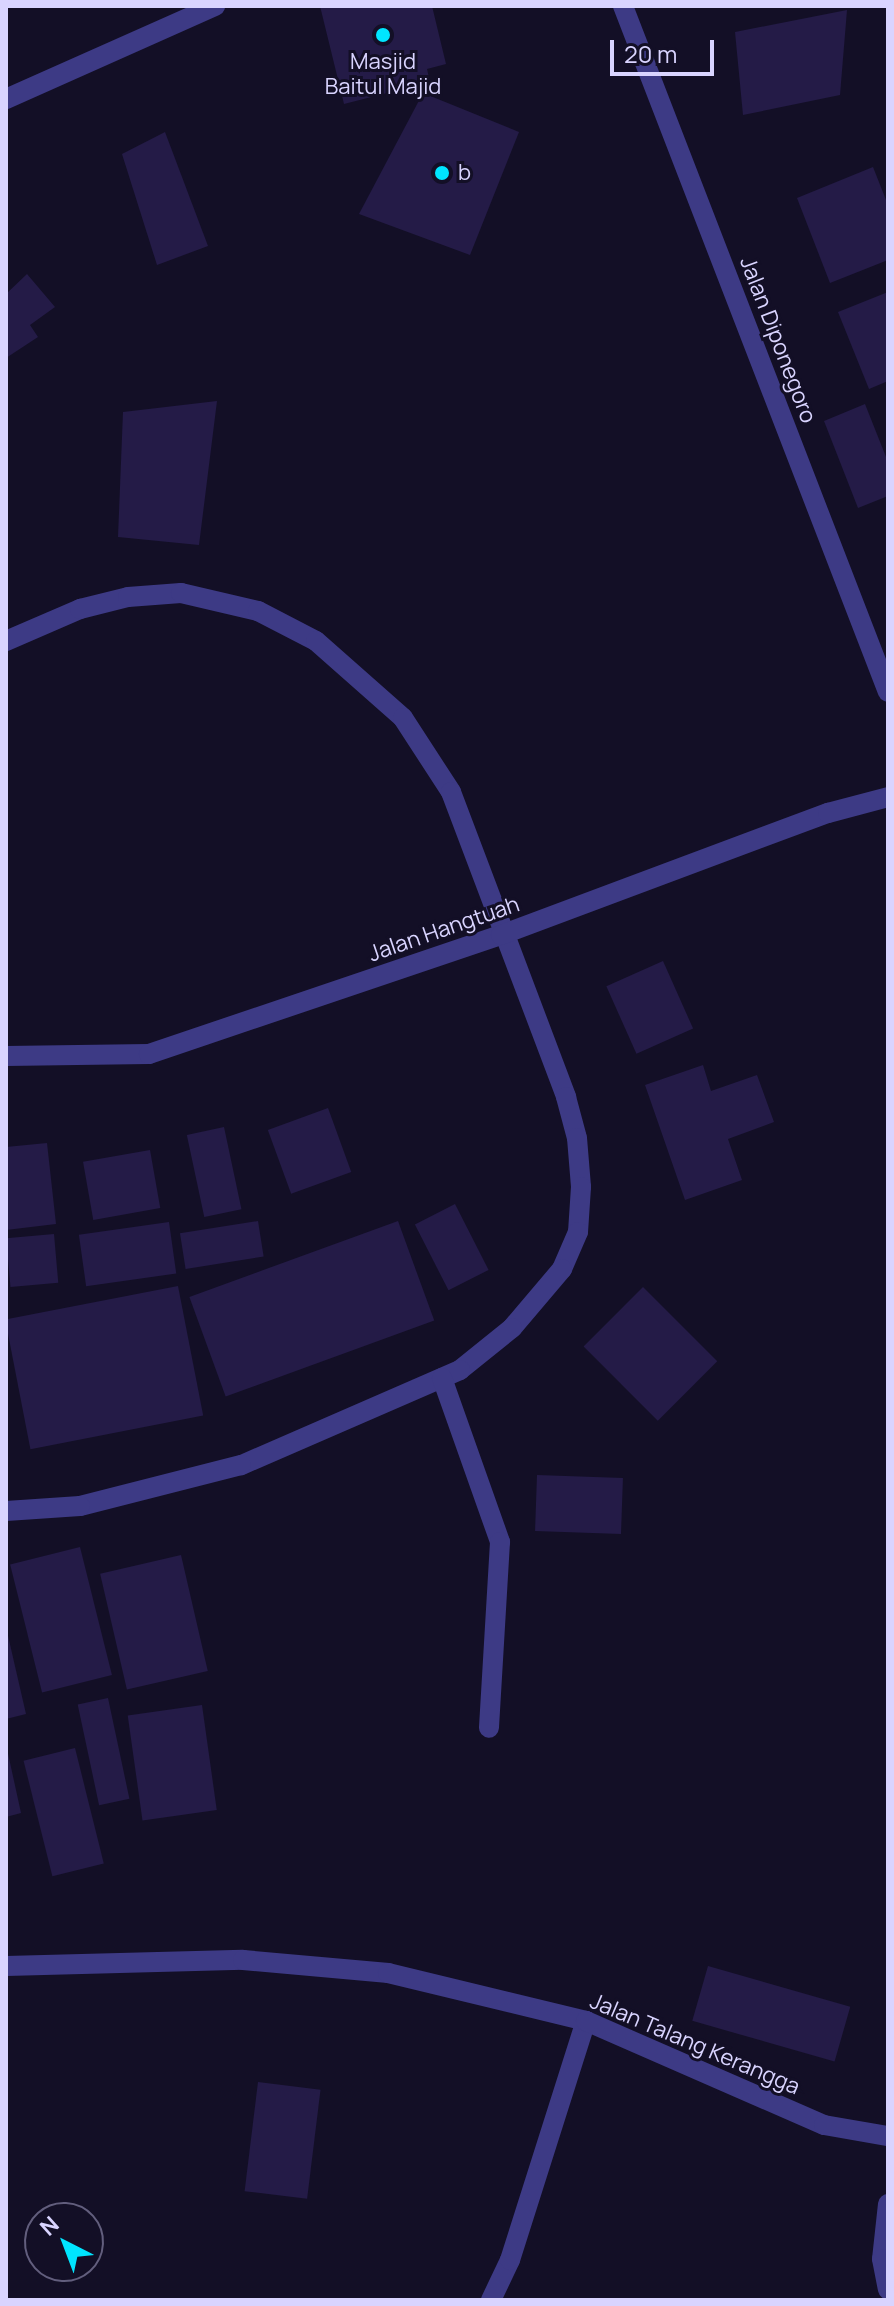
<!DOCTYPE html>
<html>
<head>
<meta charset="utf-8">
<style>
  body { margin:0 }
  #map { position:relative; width:894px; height:2306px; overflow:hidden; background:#130f26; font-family:Manrope,sans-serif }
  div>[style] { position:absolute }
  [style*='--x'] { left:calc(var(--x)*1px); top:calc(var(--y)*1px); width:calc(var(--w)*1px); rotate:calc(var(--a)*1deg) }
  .building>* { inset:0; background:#241b47; transform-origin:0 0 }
  .minor>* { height:20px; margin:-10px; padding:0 10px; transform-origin:10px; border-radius:10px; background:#3d3a85 }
  .tertiary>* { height:20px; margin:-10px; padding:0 10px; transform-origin:10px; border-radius:10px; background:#3d3a85 }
  .dots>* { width:22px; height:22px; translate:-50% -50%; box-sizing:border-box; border:4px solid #130f26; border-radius:50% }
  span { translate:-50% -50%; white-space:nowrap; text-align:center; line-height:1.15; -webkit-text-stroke:6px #130f26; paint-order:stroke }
  .poi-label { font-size:22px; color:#d9d4ff }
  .left { translate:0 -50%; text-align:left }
  .street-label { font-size:22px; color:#d9d4ff }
  .frame { position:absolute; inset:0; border:8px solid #d9d4ff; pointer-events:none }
  .north { position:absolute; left:24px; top:2202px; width:80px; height:80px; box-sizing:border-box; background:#130f26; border:2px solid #625e7d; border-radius:50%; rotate:318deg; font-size:22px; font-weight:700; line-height:32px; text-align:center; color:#d9d4ff }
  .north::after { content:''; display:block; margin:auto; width:28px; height:36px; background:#00e5ff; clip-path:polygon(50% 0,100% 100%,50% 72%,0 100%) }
  .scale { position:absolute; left:610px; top:40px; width:104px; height:36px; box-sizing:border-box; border:4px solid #d9d4ff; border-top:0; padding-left:10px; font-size:24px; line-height:28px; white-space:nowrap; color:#d9d4ff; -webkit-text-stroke:6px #130f26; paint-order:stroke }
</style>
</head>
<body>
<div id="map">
  <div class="building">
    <i style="clip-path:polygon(320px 6px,432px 6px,446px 64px,427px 69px,430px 82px,344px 104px)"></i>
    <i style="clip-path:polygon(847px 10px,840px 95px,743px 115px,735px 32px)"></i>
    <i style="clip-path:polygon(423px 93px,519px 132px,470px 255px,359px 214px)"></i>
    <i style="clip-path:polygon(165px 132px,208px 246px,157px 265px,122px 154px)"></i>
    <i style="clip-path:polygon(873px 167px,888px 205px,888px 260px,830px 283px,797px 198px)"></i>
    <i style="clip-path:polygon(27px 274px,55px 307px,30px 325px,38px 337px,6px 358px,6px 294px)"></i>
    <i style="clip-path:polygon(888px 292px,888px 381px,869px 389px,838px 312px)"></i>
    <i style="clip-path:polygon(217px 401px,199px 545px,118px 537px,123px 412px)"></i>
    <i style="clip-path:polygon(865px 404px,888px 462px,888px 496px,858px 508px,824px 421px)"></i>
    <i style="left:663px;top:961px;width:74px;height:62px;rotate:66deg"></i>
    <i style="clip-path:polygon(703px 1065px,711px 1091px,757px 1075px,774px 1122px,728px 1139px,742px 1180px,685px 1200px,645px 1085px)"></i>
    <i style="left:328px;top:1108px;width:68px;height:64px;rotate:70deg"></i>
    <i style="left:224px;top:1127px;width:84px;height:38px;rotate:78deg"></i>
    <i style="clip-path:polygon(47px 1143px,56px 1224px,6px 1230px,6px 1147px)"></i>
    <i style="left:150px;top:1150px;width:59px;height:68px;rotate:80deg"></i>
    <i style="left:455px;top:1204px;width:74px;height:45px;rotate:63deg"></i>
    <i style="left:258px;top:1221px;width:36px;height:79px;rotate:81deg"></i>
    <i style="left:398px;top:1221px;width:106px;height:222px;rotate:70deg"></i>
    <i style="left:169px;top:1222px;width:52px;height:91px;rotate:82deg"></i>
    <i style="left:54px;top:1234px;width:49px;height:48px;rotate:85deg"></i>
    <i style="left:178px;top:1286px;width:132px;height:176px;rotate:79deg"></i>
    <i style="left:643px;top:1287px;width:105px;height:84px;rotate:45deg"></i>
    <i style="left:537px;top:1475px;width:86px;height:56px;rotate:2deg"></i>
    <i style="left:80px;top:1547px;width:132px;height:72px;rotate:76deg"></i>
    <i style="left:181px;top:1555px;width:119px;height:83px;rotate:77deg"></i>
    <i style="clip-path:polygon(6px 1627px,26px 1714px,6px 1719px)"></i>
    <i style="left:108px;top:1698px;width:103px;height:31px;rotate:78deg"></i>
    <i style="left:202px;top:1705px;width:106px;height:75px;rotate:82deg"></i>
    <i style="left:75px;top:1748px;width:119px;height:53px;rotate:76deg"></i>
    <i style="clip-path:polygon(7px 1749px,21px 1813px,6px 1817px,6px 1750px)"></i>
    <i style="left:708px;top:1966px;width:148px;height:57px;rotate:16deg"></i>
    <i style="left:258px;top:2082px;width:63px;height:110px;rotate:7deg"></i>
  </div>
  <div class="minor">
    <i style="--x:6;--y:641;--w:81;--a:-23.4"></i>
    <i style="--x:80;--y:609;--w:49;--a:-14"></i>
    <i style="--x:128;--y:597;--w:53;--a:-4.3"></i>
    <i style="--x:181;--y:593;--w:79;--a:13.2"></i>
    <i style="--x:258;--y:611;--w:65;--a:27.3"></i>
    <i style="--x:316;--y:641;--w:116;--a:41.5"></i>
    <i style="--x:403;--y:718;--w:88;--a:57"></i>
    <i style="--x:451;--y:792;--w:326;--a:69.3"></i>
    <i style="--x:566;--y:1097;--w:42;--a:75"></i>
    <i style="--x:577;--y:1138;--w:49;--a:85.3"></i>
    <i style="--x:581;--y:1187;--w:45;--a:93.8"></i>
    <i style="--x:578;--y:1232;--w:40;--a:113.4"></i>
    <i style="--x:562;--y:1269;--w:77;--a:130.3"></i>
    <i style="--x:512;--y:1328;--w:67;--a:141.1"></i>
    <i style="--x:460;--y:1370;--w:239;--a:156.5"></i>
    <i style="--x:241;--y:1465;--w:166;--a:165.7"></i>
    <i style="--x:80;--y:1506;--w:74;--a:176.1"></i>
    <i style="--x:6;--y:1056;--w:143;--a:-0.8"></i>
    <i style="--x:149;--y:1054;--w:372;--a:-18.7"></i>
    <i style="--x:501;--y:935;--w:349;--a:-20.5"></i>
    <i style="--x:828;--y:813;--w:62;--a:-14.9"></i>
    <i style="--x:442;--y:1378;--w:174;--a:70.5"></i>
    <i style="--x:500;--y:1542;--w:186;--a:93.4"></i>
    <i style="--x:888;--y:2204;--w:55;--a:96.2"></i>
    <i style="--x:882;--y:2259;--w:31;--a:79"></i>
    <i style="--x:491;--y:2300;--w:44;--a:-64.6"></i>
    <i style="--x:510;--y:2260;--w:251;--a:-72.4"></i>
  </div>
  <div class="tertiary">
    <i style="--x:623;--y:6;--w:735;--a:68.88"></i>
    <i style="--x:6;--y:99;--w:229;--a:-24"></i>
    <i style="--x:6;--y:1966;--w:237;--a:-1.5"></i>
    <i style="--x:243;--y:1960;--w:146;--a:5.1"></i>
    <i style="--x:388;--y:1973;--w:204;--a:13.6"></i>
    <i style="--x:586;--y:2021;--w:260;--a:23.6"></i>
    <i style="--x:824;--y:2125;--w:65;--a:9.8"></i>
  </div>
  <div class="dots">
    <i style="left:383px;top:35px;background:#00e5ff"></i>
    <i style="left:442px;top:173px;background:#00e5ff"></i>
  </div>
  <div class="poi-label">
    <span style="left:383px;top:74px">Masjid<br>Baitul Majid</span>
    <span class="left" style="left:458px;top:173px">b</span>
  </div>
  <div class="street-label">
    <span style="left:778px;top:340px;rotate:69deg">Jalan Diponegoro</span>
    <span style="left:444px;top:929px;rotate:-19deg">Jalan Hangtuah</span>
    <span style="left:695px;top:2044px;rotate:23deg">Jalan Talang Kerangga</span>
  </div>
  <div class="frame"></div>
  <div class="north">N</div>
  <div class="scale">20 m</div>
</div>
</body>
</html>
